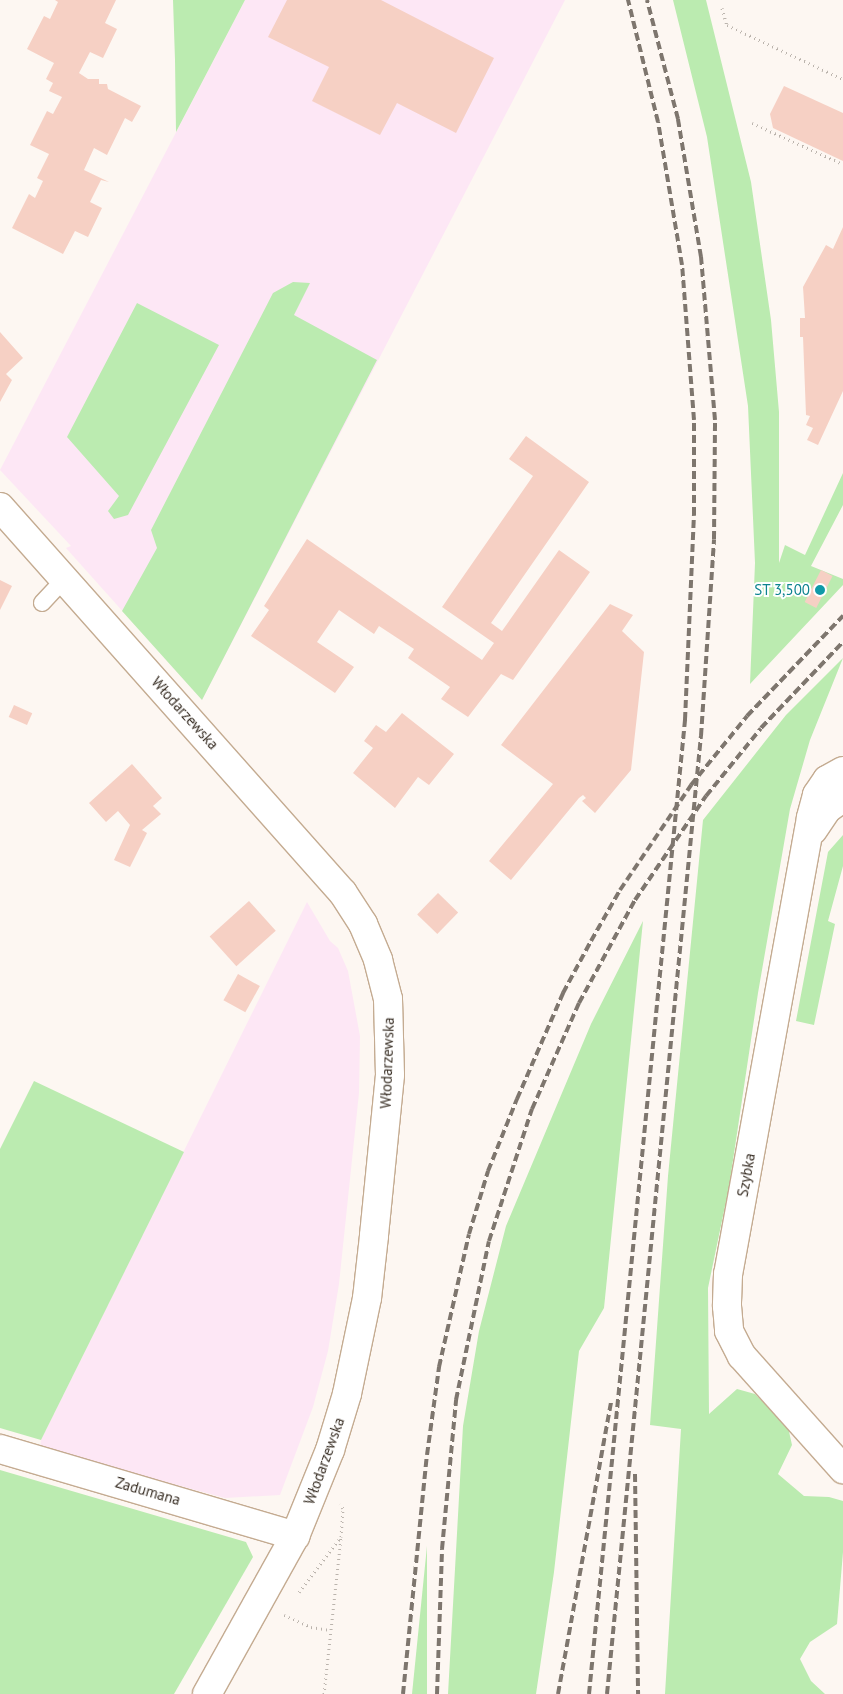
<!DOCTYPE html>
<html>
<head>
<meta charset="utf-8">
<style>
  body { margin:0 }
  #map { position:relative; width:843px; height:1694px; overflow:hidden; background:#fdf7f2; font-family:"PT Sans",sans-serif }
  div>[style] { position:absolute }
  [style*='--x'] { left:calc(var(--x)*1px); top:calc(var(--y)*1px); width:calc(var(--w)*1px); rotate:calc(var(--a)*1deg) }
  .industrial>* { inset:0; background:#fde7f5 }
  .green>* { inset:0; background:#bbebb0 }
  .building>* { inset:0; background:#f6d0c4; transform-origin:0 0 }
  .path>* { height:3px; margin-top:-1.5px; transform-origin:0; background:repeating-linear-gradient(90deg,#bbb4ad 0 1px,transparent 0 5px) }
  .roads { filter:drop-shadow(1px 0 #c4ab91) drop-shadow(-1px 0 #c4ab91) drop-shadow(0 1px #c4ab91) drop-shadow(0 -1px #c4ab91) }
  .lane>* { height:16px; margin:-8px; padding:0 8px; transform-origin:8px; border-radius:8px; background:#fff }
  .street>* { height:28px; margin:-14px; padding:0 14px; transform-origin:14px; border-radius:14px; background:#fff }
  .rail>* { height:4px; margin-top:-2px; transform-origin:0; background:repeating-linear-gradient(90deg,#7e766e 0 8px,transparent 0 12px) }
  .dots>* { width:14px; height:14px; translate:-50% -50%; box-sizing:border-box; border:2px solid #fff; border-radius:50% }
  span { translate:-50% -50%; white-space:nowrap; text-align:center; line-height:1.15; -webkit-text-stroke:4px #fff; paint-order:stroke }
  .culture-label { font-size:15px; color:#0d838f }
  .right { translate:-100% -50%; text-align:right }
  .street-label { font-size:15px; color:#372d23 }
</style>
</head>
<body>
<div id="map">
  <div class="industrial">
    <i style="clip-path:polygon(245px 0,565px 0,202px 700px,66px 548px,71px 546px,0 470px)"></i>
    <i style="clip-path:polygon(307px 902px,330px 941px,338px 948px,348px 971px,360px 1036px,359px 1093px,339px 1284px,328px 1351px,313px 1407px,280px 1495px,225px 1498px,40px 1448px,41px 1440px)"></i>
  </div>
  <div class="green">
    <i style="clip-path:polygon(173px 0,245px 0,176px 132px,175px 60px)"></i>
    <i style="clip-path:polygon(673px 0,706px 0,751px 182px,771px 320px,779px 412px,779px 563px,785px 545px,805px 555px,843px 473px,843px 505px,811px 566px,843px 579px,843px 585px,750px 684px,755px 563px,748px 406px,707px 137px)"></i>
    <i style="clip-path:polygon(293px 282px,310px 283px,294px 315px,377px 360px,202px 700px,122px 611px,157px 548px,151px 530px,273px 293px)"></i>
    <i style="clip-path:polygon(137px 303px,219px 345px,128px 515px,114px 519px,108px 511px,119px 496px,67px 437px)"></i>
    <i style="clip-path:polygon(843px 658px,810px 740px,790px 809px,758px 993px,729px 1187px,708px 1288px,709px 1414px,737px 1389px,755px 1394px,788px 1427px,792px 1445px,778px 1474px,804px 1496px,829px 1497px,843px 1501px,843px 1552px,837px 1624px,810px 1642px,800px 1659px,811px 1681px,825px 1694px,665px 1694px,681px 1429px,650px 1425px,668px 1176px,703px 820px,786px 715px)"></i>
    <i style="clip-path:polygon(843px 835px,843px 866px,828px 921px,835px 924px,814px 1025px,796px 1021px,828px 852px)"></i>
    <i style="clip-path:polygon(643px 921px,604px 1308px,579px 1351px,554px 1572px,536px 1694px,448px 1694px,463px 1426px,479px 1331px,506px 1226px,591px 1024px)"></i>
    <i style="clip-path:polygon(34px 1081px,184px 1152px,41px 1440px,0 1428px,0 1149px)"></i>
    <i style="clip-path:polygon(0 1470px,246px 1542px,253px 1557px,174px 1694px,0 1694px)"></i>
    <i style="clip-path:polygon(427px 1546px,427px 1694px,412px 1694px)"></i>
  </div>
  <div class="building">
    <i style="clip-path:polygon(55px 0,116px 0,105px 23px,117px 29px,103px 58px,90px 52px,79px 73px,88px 79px,99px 79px,99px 84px,107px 84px,108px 89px,141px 106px,132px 122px,125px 118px,107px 155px,94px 148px,84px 170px,109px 182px,101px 180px,90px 202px,102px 208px,88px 237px,75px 231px,63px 254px,12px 228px,29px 194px,35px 198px,43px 181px,37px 178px,49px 154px,30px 145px,47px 111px,53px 114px,62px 97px,49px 91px,53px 83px,46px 79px,54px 63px,27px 49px,44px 16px,50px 19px,58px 2px)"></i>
    <i style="clip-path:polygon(287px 0,381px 0,494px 58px,456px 133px,397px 103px,380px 135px,312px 101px,329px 67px,268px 37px)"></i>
    <i style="clip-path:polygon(784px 86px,843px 113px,843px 161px,773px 128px,770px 114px)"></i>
    <i style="clip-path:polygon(843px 227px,843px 391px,818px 445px,807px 440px,813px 428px,806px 425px,810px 416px,806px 415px,803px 337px,800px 337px,800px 318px,805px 318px,803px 287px,826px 245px,833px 249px)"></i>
    <i style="clip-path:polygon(0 332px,23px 358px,6px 374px,12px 380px,0 402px)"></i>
    <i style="clip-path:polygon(526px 436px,589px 482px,491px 623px,502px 631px,559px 550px,590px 572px,513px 680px,501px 674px,468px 717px,441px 699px,450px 687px,408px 658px,414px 649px,379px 626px,374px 634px,339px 610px,317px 642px,354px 667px,335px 693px,251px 636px,269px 610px,264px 606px,307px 539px,482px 660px,494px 643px,442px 607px,533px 476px,509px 459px)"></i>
    <i style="left:821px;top:570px;width:13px;height:36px;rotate:27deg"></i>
    <i style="clip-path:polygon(0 580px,12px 586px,0 610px)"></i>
    <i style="clip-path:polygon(610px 604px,633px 615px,622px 631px,644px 652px,631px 770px,595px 813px,582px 801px,586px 798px,583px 795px,579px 798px,511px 880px,489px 861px,553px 784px,501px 745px)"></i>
    <i style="left:14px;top:705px;width:20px;height:13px;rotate:24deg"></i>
    <i style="clip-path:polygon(402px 713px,454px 754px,429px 785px,418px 777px,395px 808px,353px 773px,373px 748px,364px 741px,376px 725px,386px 732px)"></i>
    <i style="clip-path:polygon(132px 764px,162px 798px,153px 806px,161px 814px,142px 830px,147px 833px,130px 867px,114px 860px,130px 825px,118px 811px,106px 822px,89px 803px)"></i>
    <i style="left:438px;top:893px;width:28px;height:30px;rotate:44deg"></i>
    <i style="left:249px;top:901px;width:40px;height:53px;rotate:48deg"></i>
    <i style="left:238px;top:974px;width:25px;height:30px;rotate:29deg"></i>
  </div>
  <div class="path">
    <i style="--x:722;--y:8;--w:18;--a:74"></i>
    <i style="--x:727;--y:25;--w:128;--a:25"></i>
    <i style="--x:752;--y:123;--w:100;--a:24.3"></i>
    <i style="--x:299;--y:1592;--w:68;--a:-52.8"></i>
    <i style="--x:284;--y:1615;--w:30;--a:24"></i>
    <i style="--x:311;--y:1627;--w:20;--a:9"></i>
    <i style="--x:324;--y:1694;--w:158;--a:-83.8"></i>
    <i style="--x:341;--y:1537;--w:29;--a:-86"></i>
    <i style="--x:343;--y:1508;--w:5;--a:-127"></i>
  </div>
  <div class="roads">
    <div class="lane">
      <i style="--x:42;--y:603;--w:33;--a:-47"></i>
    </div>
    <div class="street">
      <i style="--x:0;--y:507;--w:516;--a:48.38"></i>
      <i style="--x:343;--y:893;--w:37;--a:57"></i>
      <i style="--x:363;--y:924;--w:39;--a:67"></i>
      <i style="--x:378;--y:960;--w:40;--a:75.6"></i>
      <i style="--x:388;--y:999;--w:76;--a:88.5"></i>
      <i style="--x:390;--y:1075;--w:162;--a:95.7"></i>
      <i style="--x:374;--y:1236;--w:62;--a:96.4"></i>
      <i style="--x:367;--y:1298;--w:98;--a:101.8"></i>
      <i style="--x:347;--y:1394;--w:59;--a:106.9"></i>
      <i style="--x:330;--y:1450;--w:93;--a:112.1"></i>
      <i style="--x:295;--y:1536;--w:181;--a:119.1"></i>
      <i style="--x:843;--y:771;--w:18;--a:151"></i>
      <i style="--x:827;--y:780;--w:18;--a:124"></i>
      <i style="--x:817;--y:795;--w:24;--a:105"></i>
      <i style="--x:811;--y:818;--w:463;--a:100.3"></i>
      <i style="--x:728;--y:1274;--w:32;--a:92"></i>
      <i style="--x:727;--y:1306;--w:25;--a:85"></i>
      <i style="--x:729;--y:1331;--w:28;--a:63"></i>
      <i style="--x:742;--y:1356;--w:152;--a:48.2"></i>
      <i style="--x:813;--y:830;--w:25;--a:-56"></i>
      <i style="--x:827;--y:809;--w:19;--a:-35"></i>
      <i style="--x:0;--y:1449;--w:308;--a:16.4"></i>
    </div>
  </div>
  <div class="rail">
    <i style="--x:635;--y:1474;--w:220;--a:89.2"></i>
    <i style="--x:403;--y:1694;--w:240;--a:-84.3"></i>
    <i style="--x:427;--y:1455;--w:89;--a:-82.2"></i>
    <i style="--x:439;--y:1367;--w:136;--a:-77.3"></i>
    <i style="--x:469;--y:1234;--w:66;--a:-73.2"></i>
    <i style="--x:488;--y:1171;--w:78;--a:-68.1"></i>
    <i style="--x:517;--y:1099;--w:116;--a:-66.5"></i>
    <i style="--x:563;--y:993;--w:59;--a:-61.7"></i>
    <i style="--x:591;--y:941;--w:59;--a:-60.4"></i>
    <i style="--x:620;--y:890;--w:127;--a:-55.9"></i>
    <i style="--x:691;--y:785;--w:89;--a:-50.9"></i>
    <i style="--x:747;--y:716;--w:139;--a:-46.2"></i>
    <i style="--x:437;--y:1694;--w:145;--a:-88"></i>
    <i style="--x:442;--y:1549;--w:150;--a:-84.6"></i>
    <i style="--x:456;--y:1400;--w:162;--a:-78.3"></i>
    <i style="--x:489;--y:1241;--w:139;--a:-72"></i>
    <i style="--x:532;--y:1109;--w:116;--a:-66.1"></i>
    <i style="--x:579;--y:1003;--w:117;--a:-61.5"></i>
    <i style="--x:635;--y:900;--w:126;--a:-55.7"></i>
    <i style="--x:706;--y:796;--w:87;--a:-51"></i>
    <i style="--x:761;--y:728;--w:119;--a:-46.4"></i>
    <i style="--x:558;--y:1694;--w:298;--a:-79.7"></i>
    <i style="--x:589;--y:1694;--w:979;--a:-84.37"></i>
    <i style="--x:685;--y:720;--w:205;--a:-87.5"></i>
    <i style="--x:694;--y:515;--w:95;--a:-90"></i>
    <i style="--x:694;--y:420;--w:155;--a:-94.4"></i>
    <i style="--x:682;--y:265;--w:145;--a:-99.5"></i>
    <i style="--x:658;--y:122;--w:126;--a:-103.8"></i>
    <i style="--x:607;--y:1694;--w:963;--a:-84.4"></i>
    <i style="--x:701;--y:736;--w:197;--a:-86.2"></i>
    <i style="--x:714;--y:539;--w:119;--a:-89.5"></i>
    <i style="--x:715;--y:420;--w:164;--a:-94.9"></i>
    <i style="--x:701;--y:257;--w:140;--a:-99.5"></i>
    <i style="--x:678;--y:119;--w:123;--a:-104.6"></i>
  </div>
  <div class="dots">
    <i style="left:820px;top:590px;background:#0f9aa8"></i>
  </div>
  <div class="culture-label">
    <span class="right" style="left:810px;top:590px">ST 3,500</span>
  </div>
  <div class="street-label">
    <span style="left:185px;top:713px;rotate:48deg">Włodarzewska</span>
    <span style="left:387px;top:1063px;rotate:-88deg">Włodarzewska</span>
    <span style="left:746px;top:1175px;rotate:-80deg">Szybka</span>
    <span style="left:324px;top:1461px;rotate:-70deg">Włodarzewska</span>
    <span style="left:148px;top:1491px;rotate:16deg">Zadumana</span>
  </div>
</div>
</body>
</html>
